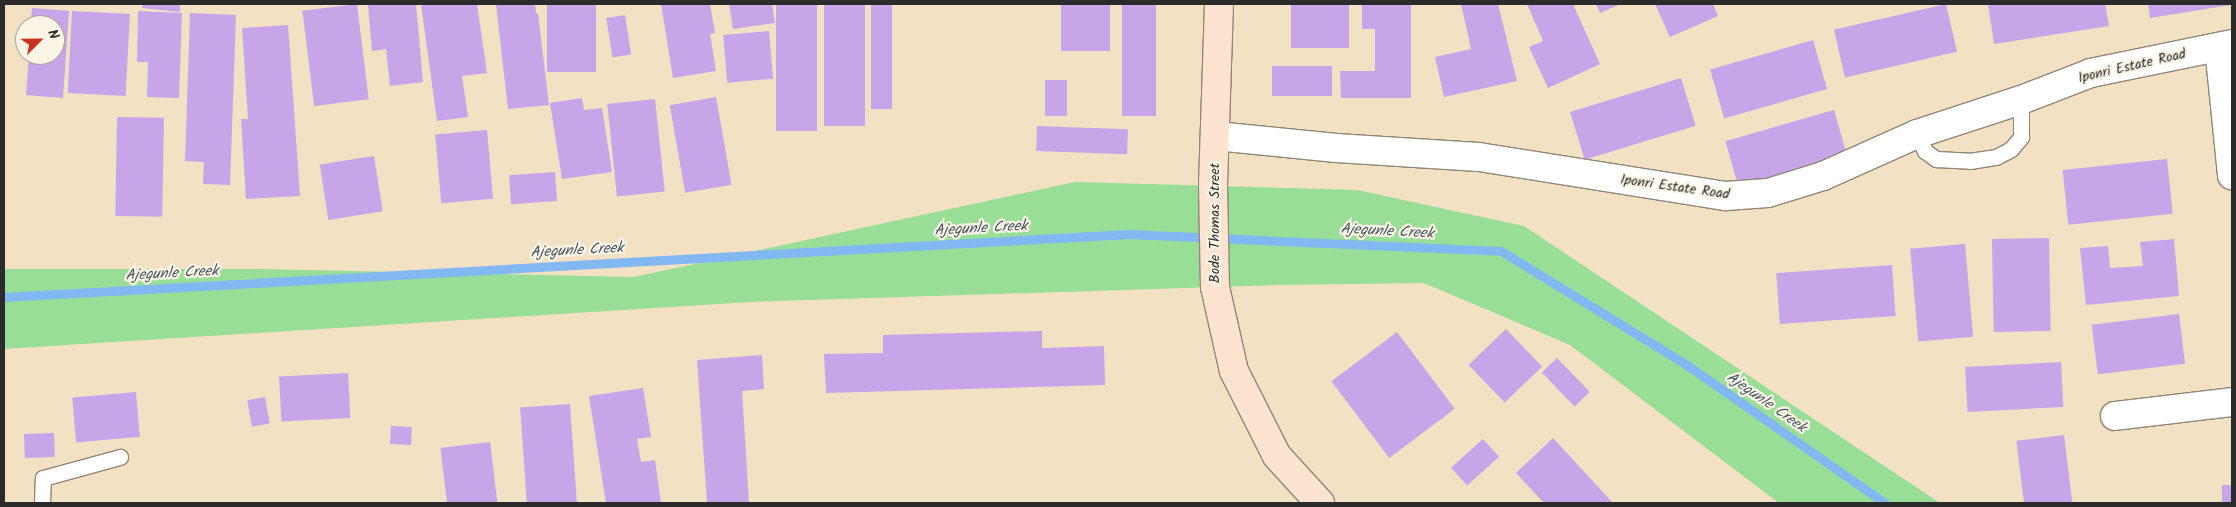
<!DOCTYPE html>
<html>
<head>
<meta charset="utf-8">
<style>
  body { margin:0 }
  #map { position:relative; width:2236px; height:507px; overflow:hidden; background:#f3e1c3; font-family:Kalam,sans-serif }
  div>[style] { position:absolute }
  [style*='--x'] { left:calc(var(--x)*1px); top:calc(var(--y)*1px); width:calc(var(--w)*1px); rotate:calc(var(--a)*1deg) }
  .green>* { inset:0; background:#99de96 }
  .stream>* { height:9px; margin:-4.5px; padding:0 4.5px; transform-origin:4.5px; border-radius:4.5px; background:#81b8f1 }
  .building>* { inset:0; background:#c7a5e8; transform-origin:0 0 }
  .roads { filter:drop-shadow(1px 0 #8f8677) drop-shadow(-1px 0 #8f8677) drop-shadow(0 1px #8f8677) drop-shadow(0 -1px #8f8677) }
  .lane>* { height:15px; margin:-7.5px; padding:0 7.5px; transform-origin:7.5px; border-radius:7.5px; background:#fff }
  .street>* { height:28px; margin:-14px; padding:0 14px; transform-origin:14px; border-radius:14px; background:#fff }
  .secondary>* { height:28px; margin:-14px; padding:0 14px; transform-origin:14px; border-radius:14px; background:#fde4d0 }
  span { translate:-50% -50%; white-space:nowrap; text-align:center; line-height:1.15; -webkit-text-stroke:4.5px #fcf5e5; paint-order:stroke }
  .street-label { font-size:14px; color:#2b2b2b }
  .water-label { font-size:15px; color:#455566; font-style:italic }
  .frame { position:absolute; inset:0; border:5px solid #2b2b2b; pointer-events:none }
  .north { position:absolute; left:15px; top:15px; width:50px; height:50px; box-sizing:border-box; background:#fcf5e5; border:1px solid #a8a49b; border-radius:50%; rotate:67deg; font-size:14px; font-weight:700; line-height:20px; text-align:center; color:#2b2b2b }
  .north::after { content:''; display:block; margin:auto; width:18px; height:22px; background:#c8321e; clip-path:polygon(50% 0,100% 100%,50% 72%,0 100%) }
</style>
</head>
<body>
<div id="map">
  <div class="green">
    <i style="clip-path:polygon(1075px 182px,1357px 190px,1524px 226px,1940px 503px,1779px 503px,1570px 345px,1424px 283px,1277px 285px,750px 302px,4px 349px,4px 269px,257px 269px,634px 277px)"></i>
  </div>
  <div class="stream">
    <i style="--x:4;--y:297;--w:1127;--a:-3.21"></i>
    <i style="--x:1129;--y:234;--w:372;--a:2.6"></i>
    <i style="--x:1501;--y:251;--w:218;--a:31.5"></i>
    <i style="--x:1687;--y:365;--w:241;--a:34.9"></i>
  </div>
  <div class="building">
    <i style="clip-path:polygon(143px 4px,180px 4px,180px 12px,142px 8px)"></i>
    <i style="left:357px;top:4px;width:96px;height:55px;rotate:83deg"></i>
    <i style="clip-path:polygon(368px 4px,416px 4px,423px 82px,390px 86px,386px 49px,372px 51px)"></i>
    <i style="clip-path:polygon(421px 4px,477px 4px,487px 73px,462px 76px,468px 117px,437px 121px)"></i>
    <i style="clip-path:polygon(496px 4px,535px 4px,536px 13px,538px 13px,549px 105px,508px 109px)"></i>
    <i style="left:547px;top:4px;width:49px;height:68px"></i>
    <i style="clip-path:polygon(661px 4px,710px 4px,715px 33px,710px 34px,716px 71px,673px 78px)"></i>
    <i style="clip-path:polygon(729px 4px,772px 4px,775px 23px,733px 29px)"></i>
    <i style="left:776px;top:4px;width:41px;height:127px"></i>
    <i style="left:824px;top:4px;width:41px;height:122px"></i>
    <i style="left:871px;top:4px;width:21px;height:105px"></i>
    <i style="left:1061px;top:4px;width:49px;height:47px"></i>
    <i style="left:1122px;top:4px;width:34px;height:112px"></i>
    <i style="left:1291px;top:4px;width:58px;height:44px"></i>
    <i style="clip-path:polygon(1362px 4px,1411px 4px,1411px 98px,1341px 98px,1340px 71px,1375px 71px,1375px 29px,1362px 29px)"></i>
    <i style="clip-path:polygon(1461px 4px,1498px 4px,1517px 81px,1444px 97px,1435px 57px,1471px 49px)"></i>
    <i style="clip-path:polygon(1527px 4px,1573px 4px,1600px 64px,1548px 88px,1529px 47px,1543px 41px)"></i>
    <i style="clip-path:polygon(1596px 4px,1621px 4px,1600px 13px)"></i>
    <i style="clip-path:polygon(1655px 4px,1713px 4px,1718px 16px,1670px 37px)"></i>
    <i style="left:1946px;top:4px;width:49px;height:115px;rotate:77deg"></i>
    <i style="clip-path:polygon(1988px 4px,2105px 4px,2109px 26px,1994px 44px)"></i>
    <i style="clip-path:polygon(2148px 4px,2230px 4px,2230px 5px,2150px 18px)"></i>
    <i style="clip-path:polygon(32px 8px,69px 11px,63px 98px,26px 95px,29px 55px,55px 55px,55px 25px,31px 25px)"></i>
    <i style="left:72px;top:11px;width:58px;height:82px;rotate:3deg"></i>
    <i style="clip-path:polygon(138px 11px,182px 13px,179px 98px,147px 97px,148px 62px,137px 62px)"></i>
    <i style="clip-path:polygon(190px 13px,236px 15px,230px 185px,203px 184px,204px 162px,185px 161px)"></i>
    <i style="left:625px;top:15px;width:40px;height:19px;rotate:81deg"></i>
    <i style="clip-path:polygon(288px 25px,300px 196px,246px 199px,241px 119px,248px 119px,242px 28px)"></i>
    <i style="left:769px;top:31px;width:48px;height:46px;rotate:85deg"></i>
    <i style="left:1813px;top:40px;width:51px;height:107px;rotate:74deg"></i>
    <i style="left:1332px;top:66px;width:30px;height:60px;rotate:90deg"></i>
    <i style="left:1681px;top:78px;width:50px;height:116px;rotate:73deg"></i>
    <i style="left:1045px;top:80px;width:22px;height:36px"></i>
    <i style="left:716px;top:97px;width:89px;height:47px;rotate:80deg"></i>
    <i style="clip-path:polygon(582px 98px,584px 110px,602px 108px,612px 172px,562px 179px,550px 103px)"></i>
    <i style="left:655px;top:99px;width:93px;height:48px;rotate:84deg"></i>
    <i style="left:1834px;top:110px;width:48px;height:113px;rotate:74deg"></i>
    <i style="left:117px;top:117px;width:47px;height:99px;rotate:1deg"></i>
    <i style="left:1037px;top:126px;width:91px;height:25px;rotate:2deg"></i>
    <i style="left:487px;top:130px;width:69px;height:52px;rotate:85deg"></i>
    <i style="left:374px;top:156px;width:56px;height:55px;rotate:81deg"></i>
    <i style="left:2167px;top:159px;width:55px;height:105px;rotate:84deg"></i>
    <i style="left:555px;top:172px;width:29px;height:46px;rotate:86deg"></i>
    <i style="left:2049px;top:238px;width:93px;height:57px;rotate:89deg"></i>
    <i style="clip-path:polygon(2174px 239px,2179px 296px,2086px 305px,2080px 248px,2108px 246px,2110px 268px,2143px 266px,2140px 242px)"></i>
    <i style="left:1965px;top:244px;width:93px;height:55px;rotate:85deg"></i>
    <i style="left:1892px;top:265px;width:51px;height:116px;rotate:86deg"></i>
    <i style="left:2179px;top:314px;width:50px;height:88px;rotate:83deg"></i>
    <i style="left:1506px;top:329px;width:52px;height:52px;rotate:46deg"></i>
    <i style="clip-path:polygon(1042px 331px,1042px 348px,1104px 346px,1105px 385px,826px 393px,824px 354px,883px 353px,883px 335px)"></i>
    <i style="left:1397px;top:332px;width:96px;height:82px;rotate:53deg"></i>
    <i style="clip-path:polygon(762px 355px,764px 389px,742px 391px,749px 503px,707px 503px,697px 360px)"></i>
    <i style="left:1557px;top:358px;width:47px;height:21px;rotate:46deg"></i>
    <i style="left:2061px;top:362px;width:45px;height:96px;rotate:87deg"></i>
    <i style="left:348px;top:373px;width:45px;height:69px;rotate:87deg"></i>
    <i style="clip-path:polygon(643px 388px,651px 437px,637px 439px,641px 462px,655px 460px,661px 503px,606px 503px,589px 396px)"></i>
    <i style="left:136px;top:392px;width:45px;height:64px;rotate:85deg"></i>
    <i style="left:265px;top:397px;width:27px;height:18px;rotate:80deg"></i>
    <i style="left:570px;top:404px;width:99px;height:50px;rotate:86deg"></i>
    <i style="left:391px;top:426px;width:21px;height:18px;rotate:3deg"></i>
    <i style="left:54px;top:433px;width:24px;height:30px;rotate:88deg"></i>
    <i style="left:2064px;top:435px;width:68px;height:48px;rotate:83deg"></i>
    <i style="clip-path:polygon(1553px 438px,1613px 503px,1544px 503px,1516px 473px)"></i>
    <i style="left:1483px;top:439px;width:24px;height:43px;rotate:48deg"></i>
    <i style="left:490px;top:442px;width:61px;height:50px;rotate:83deg"></i>
    <i style="left:2222px;top:485px;width:10px;height:18px"></i>
  </div>
  <div class="roads">
    <div class="lane">
      <i style="--x:1917;--y:134;--w:19;--a:65"></i>
      <i style="--x:1925;--y:151;--w:14;--a:36"></i>
      <i style="--x:1936;--y:159;--w:34;--a:3"></i>
      <i style="--x:1970;--y:161;--w:26;--a:-9"></i>
      <i style="--x:1996;--y:157;--w:17;--a:-28"></i>
      <i style="--x:2011;--y:149;--w:16;--a:-50"></i>
      <i style="--x:2021;--y:137;--w:37;--a:-90"></i>
      <i style="--x:42;--y:503;--w:25;--a:-88"></i>
      <i style="--x:43;--y:478;--w:80;--a:-15.3"></i>
    </div>
    <div class="street">
      <i style="--x:2219;--y:47;--w:129;--a:84.2"></i>
      <i style="--x:1216;--y:136;--w:121;--a:5.7"></i>
      <i style="--x:1336;--y:148;--w:143;--a:3.6"></i>
      <i style="--x:1479;--y:157;--w:250;--a:9"></i>
      <i style="--x:1726;--y:196;--w:42;--a:-4.1"></i>
      <i style="--x:1768;--y:193;--w:58;--a:-17.2"></i>
      <i style="--x:1823;--y:176;--w:103;--a:-24.1"></i>
      <i style="--x:1917;--y:134;--w:109;--a:-18.1"></i>
      <i style="--x:2021;--y:100;--w:75;--a:-21.1"></i>
      <i style="--x:2091;--y:73;--w:144;--a:-11.6"></i>
      <i style="--x:2115;--y:416;--w:118;--a:-6.8"></i>
    </div>
    <div class="secondary">
      <i style="--x:1219;--y:4;--w:180;--a:91.9"></i>
      <i style="--x:1213;--y:184;--w:103;--a:88.9"></i>
      <i style="--x:1215;--y:287;--w:86;--a:77.3"></i>
      <i style="--x:1234;--y:371;--w:95;--a:63.2"></i>
      <i style="--x:1277;--y:456;--w:64;--a:47.5"></i>
    </div>
  </div>
  <div class="street-label">
    <span style="left:2132px;top:66px;rotate:-13deg">Iponri Estate Road</span>
    <span style="left:1675px;top:187px;rotate:8deg">Iponri Estate Road</span>
    <span style="left:1215px;top:223px;rotate:-90deg">Bode Thomas Street</span>
  </div>
  <div class="water-label">
    <span style="left:981px;top:229px;rotate:-3deg">Ajegunle Creek</span>
    <span style="left:1387px;top:232px;rotate:3deg">Ajegunle Creek</span>
    <span style="left:577px;top:251px;rotate:-3deg">Ajegunle Creek</span>
    <span style="left:172px;top:274px;rotate:-3deg">Ajegunle Creek</span>
    <span style="left:1766px;top:403px;rotate:35deg">Ajegunle Creek</span>
  </div>
  <div class="frame"></div>
  <div class="north">N</div>
</div>
</body>
</html>
